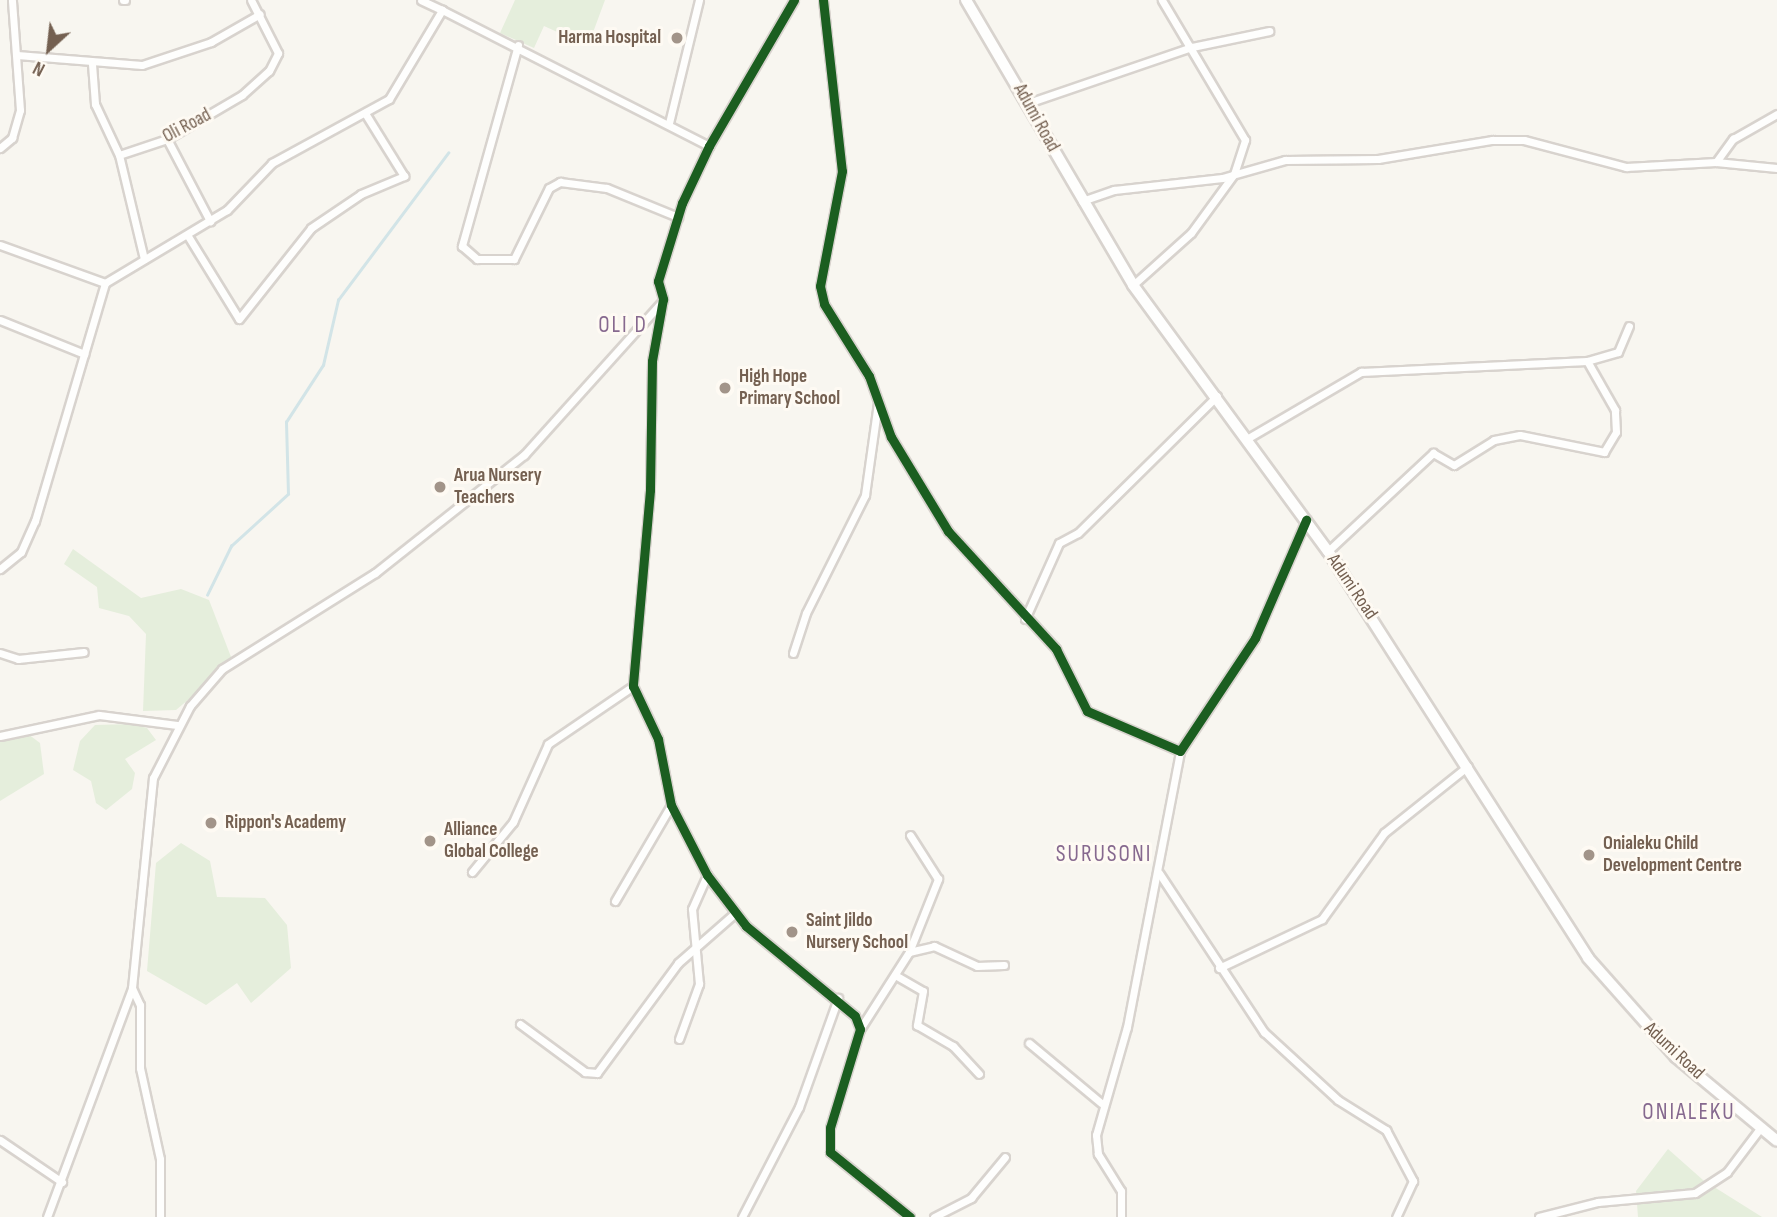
<!DOCTYPE html>
<html>
<head>
<meta charset="utf-8">
<style>
  body { margin:0 }
  #map { position:relative; width:1777px; height:1217px; overflow:hidden; background:#f8f6f0; font-family:"Sofia Sans Condensed",sans-serif }
  div>[style] { position:absolute }
  [style*='--x'] { left:calc(var(--x)*1px); top:calc(var(--y)*1px); width:calc(var(--w)*1px); rotate:calc(var(--a)*1deg) }
  .green>* { inset:0; background:#e5eedc }
  .stream>* { height:2.5px; margin:-1.25px; padding:0 1.25px; transform-origin:1.25px; border-radius:1.25px; background:#d2e4e7 }
  .roads { filter:drop-shadow(2px 0 #d8d3ce) drop-shadow(-2px 0 #d8d3ce) drop-shadow(0 2px #d8d3ce) drop-shadow(0 -2px #d8d3ce) }
  .minor>* { height:7px; margin:-3.5px; padding:0 3.5px; transform-origin:3.5px; border-radius:3.5px; background:#fefefd }
  .secondary>* { height:10px; margin:-5px; padding:0 5px; transform-origin:5px; border-radius:5px; background:#fefefd }
  .cycleway>* { height:9px; margin:-4.5px; padding:0 4.5px; transform-origin:4.5px; border-radius:4.5px; background:#1b5e20 }
  .dots>* { width:19px; height:19px; translate:-50% -50%; box-sizing:border-box; border:4px solid #fefaf3; border-radius:50% }
  span { translate:-50% -50%; white-space:nowrap; text-align:center; line-height:1.15; -webkit-text-stroke:6px #fefaf3; paint-order:stroke }
  .poi-label { font-size:19px; color:#746051; font-weight:700 }
  .right { translate:-100% -50%; text-align:right }
  .left { translate:0 -50%; text-align:left }
  .street-label { font-size:19px; color:#746051 }
  .quarter-label { font-size:23px; color:#86698f; letter-spacing:2px }
  .north { position:absolute; left:14px; top:14px; width:70px; height:70px; -webkit-text-stroke:5px #fefaf3; paint-order:stroke; rotate:207deg; font-size:19px; font-weight:700; line-height:28px; text-align:center; color:#746051 }
  .north::after { content:''; display:block; margin:auto; width:24px; height:32px; background:#746051; clip-path:polygon(50% 0,100% 100%,50% 72%,0 100%) }
</style>
</head>
<body>
<div id="map">
  <div class="green">
    <i style="clip-path:polygon(515px 0,605px 0,588px 46px,544px 26px,534px 48px,500px 33px)"></i>
    <i style="clip-path:polygon(73px 549px,141px 598px,181px 589px,209px 600px,233px 662px,176px 710px,143px 711px,146px 634px,129px 616px,99px 608px,97px 587px,64px 564px)"></i>
    <i style="clip-path:polygon(132px 724px,147px 728px,156px 740px,125px 759px,135px 773px,132px 789px,106px 810px,96px 803px,91px 781px,73px 770px,80px 741px,95px 725px)"></i>
    <i style="clip-path:polygon(28px 734px,40px 743px,44px 774px,0 801px,0 740px)"></i>
    <i style="clip-path:polygon(181px 843px,210px 861px,217px 897px,265px 898px,287px 925px,291px 968px,251px 1003px,237px 983px,206px 1005px,147px 971px,156px 863px)"></i>
    <i style="clip-path:polygon(1668px 1149px,1703px 1180px,1762px 1217px,1638px 1217px,1636px 1191px)"></i>
  </div>
  <div class="stream">
    <i style="--x:207;--y:595;--w:55;--a:-63.9"></i>
    <i style="--x:231;--y:546;--w:77;--a:-42.4"></i>
    <i style="--x:288;--y:494;--w:72;--a:-91.6"></i>
    <i style="--x:286;--y:422;--w:68;--a:-57"></i>
    <i style="--x:323;--y:365;--w:67;--a:-77"></i>
    <i style="--x:338;--y:300;--w:184;--a:-53.2"></i>
  </div>
  <div class="roads">
    <div class="minor">
      <i style="--x:123;--y:0;--w:2;--a:0"></i>
      <i style="--x:794;--y:0;--w:169;--a:120.2"></i>
      <i style="--x:709;--y:146;--w:63;--a:115.3"></i>
      <i style="--x:682;--y:203;--w:82;--a:107.1"></i>
      <i style="--x:658;--y:281;--w:19;--a:74"></i>
      <i style="--x:663;--y:299;--w:63;--a:100.1"></i>
      <i style="--x:652;--y:361;--w:129;--a:90.9"></i>
      <i style="--x:650;--y:490;--w:197;--a:95"></i>
      <i style="--x:633;--y:686;--w:59;--a:64.7"></i>
      <i style="--x:658;--y:739;--w:67;--a:78.9"></i>
      <i style="--x:671;--y:805;--w:79;--a:62.8"></i>
      <i style="--x:707;--y:875;--w:64;--a:52.6"></i>
      <i style="--x:746;--y:926;--w:141;--a:39.5"></i>
      <i style="--x:855;--y:1016;--w:14;--a:69"></i>
      <i style="--x:860;--y:1029;--w:103;--a:106.9"></i>
      <i style="--x:830;--y:1128;--w:24;--a:90"></i>
      <i style="--x:830;--y:1152;--w:103;--a:39.1"></i>
      <i style="--x:823;--y:0;--w:172;--a:83.7"></i>
      <i style="--x:842;--y:171;--w:117;--a:100.8"></i>
      <i style="--x:820;--y:286;--w:18;--a:77"></i>
      <i style="--x:824;--y:304;--w:85;--a:58"></i>
      <i style="--x:869;--y:376;--w:65;--a:70.2"></i>
      <i style="--x:891;--y:437;--w:110;--a:58.8"></i>
      <i style="--x:948;--y:531;--w:160;--a:47.5"></i>
      <i style="--x:1056;--y:649;--w:69;--a:63.4"></i>
      <i style="--x:1087;--y:711;--w:101;--a:23.3"></i>
      <i style="--x:1180;--y:751;--w:136;--a:-56.4"></i>
      <i style="--x:1255;--y:638;--w:129;--a:-66.6"></i>
      <i style="--x:442;--y:10;--w:300;--a:27"></i>
      <i style="--x:518;--y:45;--w:209;--a:105.6"></i>
      <i style="--x:462;--y:246;--w:20;--a:41"></i>
      <i style="--x:477;--y:259;--w:37;--a:0"></i>
      <i style="--x:514;--y:259;--w:79;--a:-63.8"></i>
      <i style="--x:549;--y:188;--w:13;--a:-29"></i>
      <i style="--x:560;--y:182;--w:47;--a:7.3"></i>
      <i style="--x:607;--y:188;--w:77;--a:22.2"></i>
      <i style="--x:17;--y:55;--w:125;--a:4.6"></i>
      <i style="--x:142;--y:65;--w:73;--a:-18.4"></i>
      <i style="--x:211;--y:42;--w:56;--a:-29.7"></i>
      <i style="--x:92;--y:64;--w:40;--a:85.7"></i>
      <i style="--x:95;--y:104;--w:56;--a:64.8"></i>
      <i style="--x:1028;--y:103;--w:173;--a:-18.9"></i>
      <i style="--x:1192;--y:47;--w:79;--a:-11.7"></i>
      <i style="--x:669;--y:123;--w:127;--a:-76.3"></i>
      <i style="--x:167;--y:139;--w:93;--a:62.3"></i>
      <i style="--x:0;--y:148;--w:16;--a:-40"></i>
      <i style="--x:12;--y:138;--w:29;--a:-74"></i>
      <i style="--x:20;--y:110;--w:110;--a:-94.2"></i>
      <i style="--x:1716;--y:162;--w:29;--a:-54"></i>
      <i style="--x:1733;--y:139;--w:51;--a:-29.6"></i>
      <i style="--x:1082;--y:201;--w:34;--a:-19"></i>
      <i style="--x:1114;--y:190;--w:109;--a:-6.3"></i>
      <i style="--x:1222;--y:178;--w:66;--a:-15.9"></i>
      <i style="--x:1285;--y:160;--w:93;--a:-0.6"></i>
      <i style="--x:1378;--y:159;--w:116;--a:-9.5"></i>
      <i style="--x:1492;--y:140;--w:32;--a:0"></i>
      <i style="--x:1524;--y:140;--w:106;--a:14.8"></i>
      <i style="--x:1626;--y:167;--w:90;--a:-3.2"></i>
      <i style="--x:1716;--y:162;--w:61;--a:5.6"></i>
      <i style="--x:188;--y:236;--w:97;--a:58.4"></i>
      <i style="--x:239;--y:319;--w:116;--a:-51.6"></i>
      <i style="--x:311;--y:228;--w:60;--a:-34.2"></i>
      <i style="--x:361;--y:194;--w:47;--a:-22.7"></i>
      <i style="--x:404;--y:176;--w:74;--a:-121.8"></i>
      <i style="--x:0;--y:245;--w:112;--a:19.9"></i>
      <i style="--x:144;--y:259;--w:107;--a:-103.5"></i>
      <i style="--x:119;--y:155;--w:51;--a:-18.4"></i>
      <i style="--x:167;--y:139;--w:87;--a:-30.4"></i>
      <i style="--x:242;--y:95;--w:36;--a:-42"></i>
      <i style="--x:269;--y:71;--w:20;--a:-63"></i>
      <i style="--x:278;--y:53;--w:59;--a:-117"></i>
      <i style="--x:1133;--y:285;--w:78;--a:-41.9"></i>
      <i style="--x:1191;--y:233;--w:73;--a:-53.9"></i>
      <i style="--x:1234;--y:174;--w:36;--a:-72"></i>
      <i style="--x:1245;--y:140;--w:163;--a:-120.7"></i>
      <i style="--x:0;--y:320;--w:91;--a:22"></i>
      <i style="--x:1250;--y:437;--w:129;--a:-30.4"></i>
      <i style="--x:1361;--y:372;--w:226;--a:-2.8"></i>
      <i style="--x:1587;--y:361;--w:32;--a:-16"></i>
      <i style="--x:1618;--y:352;--w:28;--a:-67"></i>
      <i style="--x:1328;--y:551;--w:144;--a:-43"></i>
      <i style="--x:1433;--y:453;--w:24;--a:30"></i>
      <i style="--x:1454;--y:465;--w:47;--a:-32"></i>
      <i style="--x:1494;--y:440;--w:26;--a:-11"></i>
      <i style="--x:1520;--y:435;--w:86;--a:11.4"></i>
      <i style="--x:1604;--y:452;--w:23;--a:-59"></i>
      <i style="--x:1616;--y:432;--w:22;--a:-93"></i>
      <i style="--x:1615;--y:410;--w:56;--a:-119.7"></i>
      <i style="--x:0;--y:569;--w:27;--a:-39"></i>
      <i style="--x:21;--y:552;--w:34;--a:-66"></i>
      <i style="--x:35;--y:521;--w:248;--a:-73.6"></i>
      <i style="--x:105;--y:283;--w:142;--a:-30.9"></i>
      <i style="--x:227;--y:210;--w:65;--a:-46.2"></i>
      <i style="--x:272;--y:163;--w:133;--a:-28.7"></i>
      <i style="--x:389;--y:99;--w:104;--a:-59.2"></i>
      <i style="--x:442;--y:10;--w:23;--a:-155"></i>
      <i style="--x:1025;--y:619;--w:83;--a:-65.9"></i>
      <i style="--x:1059;--y:543;--w:21;--a:-28"></i>
      <i style="--x:1078;--y:533;--w:195;--a:-44.6"></i>
      <i style="--x:0;--y:653;--w:19;--a:18"></i>
      <i style="--x:18;--y:659;--w:66;--a:-6.1"></i>
      <i style="--x:793;--y:653;--w:42;--a:-72"></i>
      <i style="--x:806;--y:613;--w:132;--a:-63.4"></i>
      <i style="--x:865;--y:495;--w:94;--a:-82"></i>
      <i style="--x:0;--y:736;--w:101;--a:-12"></i>
      <i style="--x:99;--y:715;--w:79;--a:7.3"></i>
      <i style="--x:472;--y:872;--w:65;--a:-50.6"></i>
      <i style="--x:513;--y:822;--w:85;--a:-65.8"></i>
      <i style="--x:548;--y:744;--w:103;--a:-34.3"></i>
      <i style="--x:1159;--y:873;--w:191;--a:56.6"></i>
      <i style="--x:1264;--y:1032;--w:100;--a:42.6"></i>
      <i style="--x:1338;--y:1100;--w:57;--a:32"></i>
      <i style="--x:1386;--y:1130;--w:58;--a:62.1"></i>
      <i style="--x:1413;--y:1181;--w:40;--a:115"></i>
      <i style="--x:615;--y:901;--w:111;--a:-59.7"></i>
      <i style="--x:909;--y:952;--w:26;--a:-13"></i>
      <i style="--x:934;--y:946;--w:47;--a:24.9"></i>
      <i style="--x:977;--y:966;--w:27;--a:-2"></i>
      <i style="--x:1219;--y:968;--w:114;--a:-25.4"></i>
      <i style="--x:1322;--y:919;--w:106;--a:-54.2"></i>
      <i style="--x:1384;--y:833;--w:107;--a:-38.6"></i>
      <i style="--x:895;--y:975;--w:32;--a:30"></i>
      <i style="--x:923;--y:991;--w:35;--a:100"></i>
      <i style="--x:917;--y:1025;--w:42;--a:30.3"></i>
      <i style="--x:953;--y:1046;--w:38;--a:47"></i>
      <i style="--x:132;--y:988;--w:19;--a:65"></i>
      <i style="--x:140;--y:1005;--w:63;--a:90"></i>
      <i style="--x:140;--y:1068;--w:93;--a:77.6"></i>
      <i style="--x:160;--y:1159;--w:58;--a:90"></i>
      <i style="--x:520;--y:1024;--w:81;--a:36.4"></i>
      <i style="--x:585;--y:1072;--w:12;--a:5"></i>
      <i style="--x:597;--y:1073;--w:137;--a:-53.6"></i>
      <i style="--x:678;--y:963;--w:74;--a:-41.2"></i>
      <i style="--x:860;--y:1029;--w:91;--a:-57.5"></i>
      <i style="--x:909;--y:952;--w:79;--a:-68.3"></i>
      <i style="--x:938;--y:879;--w:52;--a:-122.5"></i>
      <i style="--x:679;--y:1039;--w:59;--a:-70"></i>
      <i style="--x:699;--y:984;--w:75;--a:-95.3"></i>
      <i style="--x:692;--y:909;--w:37;--a:-66"></i>
      <i style="--x:1029;--y:1043;--w:94;--a:39.8"></i>
      <i style="--x:0;--y:1140;--w:75;--a:34.1"></i>
      <i style="--x:47;--y:1217;--w:244;--a:-69.6"></i>
      <i style="--x:132;--y:988;--w:211;--a:-84.3"></i>
      <i style="--x:153;--y:778;--w:81;--a:-62.8"></i>
      <i style="--x:190;--y:706;--w:49;--a:-49.1"></i>
      <i style="--x:222;--y:669;--w:181;--a:-32.1"></i>
      <i style="--x:375;--y:573;--w:190;--a:-38.4"></i>
      <i style="--x:524;--y:455;--w:205;--a:-48"></i>
      <i style="--x:742;--y:1217;--w:124;--a:-62.6"></i>
      <i style="--x:799;--y:1107;--w:116;--a:-70.3"></i>
      <i style="--x:934;--y:1217;--w:42;--a:-27.2"></i>
      <i style="--x:971;--y:1198;--w:53;--a:-50.3"></i>
      <i style="--x:1121;--y:1217;--w:26;--a:-90"></i>
      <i style="--x:1121;--y:1191;--w:44;--a:-121.9"></i>
      <i style="--x:1098;--y:1154;--w:19;--a:-96"></i>
      <i style="--x:1096;--y:1135;--w:112;--a:-74"></i>
      <i style="--x:1127;--y:1027;--w:281;--a:-79.1"></i>
      <i style="--x:1539;--y:1217;--w:61;--a:-14.3"></i>
      <i style="--x:1598;--y:1202;--w:97;--a:-5.3"></i>
      <i style="--x:1695;--y:1193;--w:38;--a:-33"></i>
      <i style="--x:1727;--y:1172;--w:56;--a:-52.9"></i>
    </div>
    <div class="secondary">
      <i style="--x:966;--y:0;--w:330;--a:59.6"></i>
      <i style="--x:1133;--y:285;--w:330;--a:53.8"></i>
      <i style="--x:1328;--y:551;--w:483;--a:57.4"></i>
      <i style="--x:1588;--y:958;--w:132;--a:48.4"></i>
      <i style="--x:1676;--y:1057;--w:131;--a:39.7"></i>
    </div>
  </div>
  <div class="cycleway">
    <i style="--x:794;--y:0;--w:169;--a:120.2"></i>
    <i style="--x:709;--y:146;--w:63;--a:115.3"></i>
    <i style="--x:682;--y:203;--w:82;--a:107.1"></i>
    <i style="--x:658;--y:281;--w:19;--a:74"></i>
    <i style="--x:663;--y:299;--w:63;--a:100.1"></i>
    <i style="--x:652;--y:361;--w:129;--a:90.9"></i>
    <i style="--x:650;--y:490;--w:197;--a:95"></i>
    <i style="--x:633;--y:686;--w:59;--a:64.7"></i>
    <i style="--x:658;--y:739;--w:67;--a:78.9"></i>
    <i style="--x:671;--y:805;--w:79;--a:62.8"></i>
    <i style="--x:707;--y:875;--w:64;--a:52.6"></i>
    <i style="--x:746;--y:926;--w:141;--a:39.5"></i>
    <i style="--x:855;--y:1016;--w:14;--a:69"></i>
    <i style="--x:860;--y:1029;--w:103;--a:106.9"></i>
    <i style="--x:830;--y:1128;--w:24;--a:90"></i>
    <i style="--x:830;--y:1152;--w:103;--a:39.1"></i>
    <i style="--x:823;--y:0;--w:172;--a:83.7"></i>
    <i style="--x:842;--y:171;--w:117;--a:100.8"></i>
    <i style="--x:820;--y:286;--w:18;--a:77"></i>
    <i style="--x:824;--y:304;--w:85;--a:58"></i>
    <i style="--x:869;--y:376;--w:65;--a:70.2"></i>
    <i style="--x:891;--y:437;--w:110;--a:58.8"></i>
    <i style="--x:948;--y:531;--w:160;--a:47.5"></i>
    <i style="--x:1056;--y:649;--w:69;--a:63.4"></i>
    <i style="--x:1087;--y:711;--w:101;--a:23.3"></i>
    <i style="--x:1180;--y:751;--w:136;--a:-56.4"></i>
    <i style="--x:1255;--y:638;--w:129;--a:-66.6"></i>
  </div>
  <div class="dots">
    <i style="left:677px;top:38px;background:#a29489"></i>
    <i style="left:725px;top:388px;background:#a29489"></i>
    <i style="left:440px;top:487px;background:#a29489"></i>
    <i style="left:211px;top:823px;background:#a29489"></i>
    <i style="left:430px;top:841px;background:#a29489"></i>
    <i style="left:1589px;top:855px;background:#a29489"></i>
    <i style="left:792px;top:932px;background:#a29489"></i>
  </div>
  <div class="poi-label">
    <span class="right" style="left:661px;top:38px">Harma Hospital</span>
    <span class="left" style="left:739px;top:388px">High Hope<br>Primary School</span>
    <span class="left" style="left:454px;top:487px">Arua Nursery<br>Teachers</span>
    <span class="left" style="left:225px;top:823px">Rippon's Academy</span>
    <span class="left" style="left:444px;top:841px">Alliance<br>Global College</span>
    <span class="left" style="left:1603px;top:855px">Onialeku Child<br>Development Centre</span>
    <span class="left" style="left:806px;top:932px">Saint Jildo<br>Nursery School</span>
  </div>
  <div class="street-label">
    <span style="left:1036px;top:118px;rotate:61deg">Adumi Road</span>
    <span style="left:187px;top:126px;rotate:-28deg">Oli Road</span>
    <span style="left:1352px;top:587px;rotate:56deg">Adumi Road</span>
    <span style="left:1674px;top:1051px;rotate:43deg">Adumi Road</span>
  </div>
  <div class="quarter-label">
    <span style="left:623px;top:325px">OLI D</span>
    <span style="left:1104px;top:854px">SURUSONI</span>
    <span style="left:1689px;top:1112px">ONIALEKU</span>
  </div>
  <div class="north">N</div>
</div>
</body>
</html>
